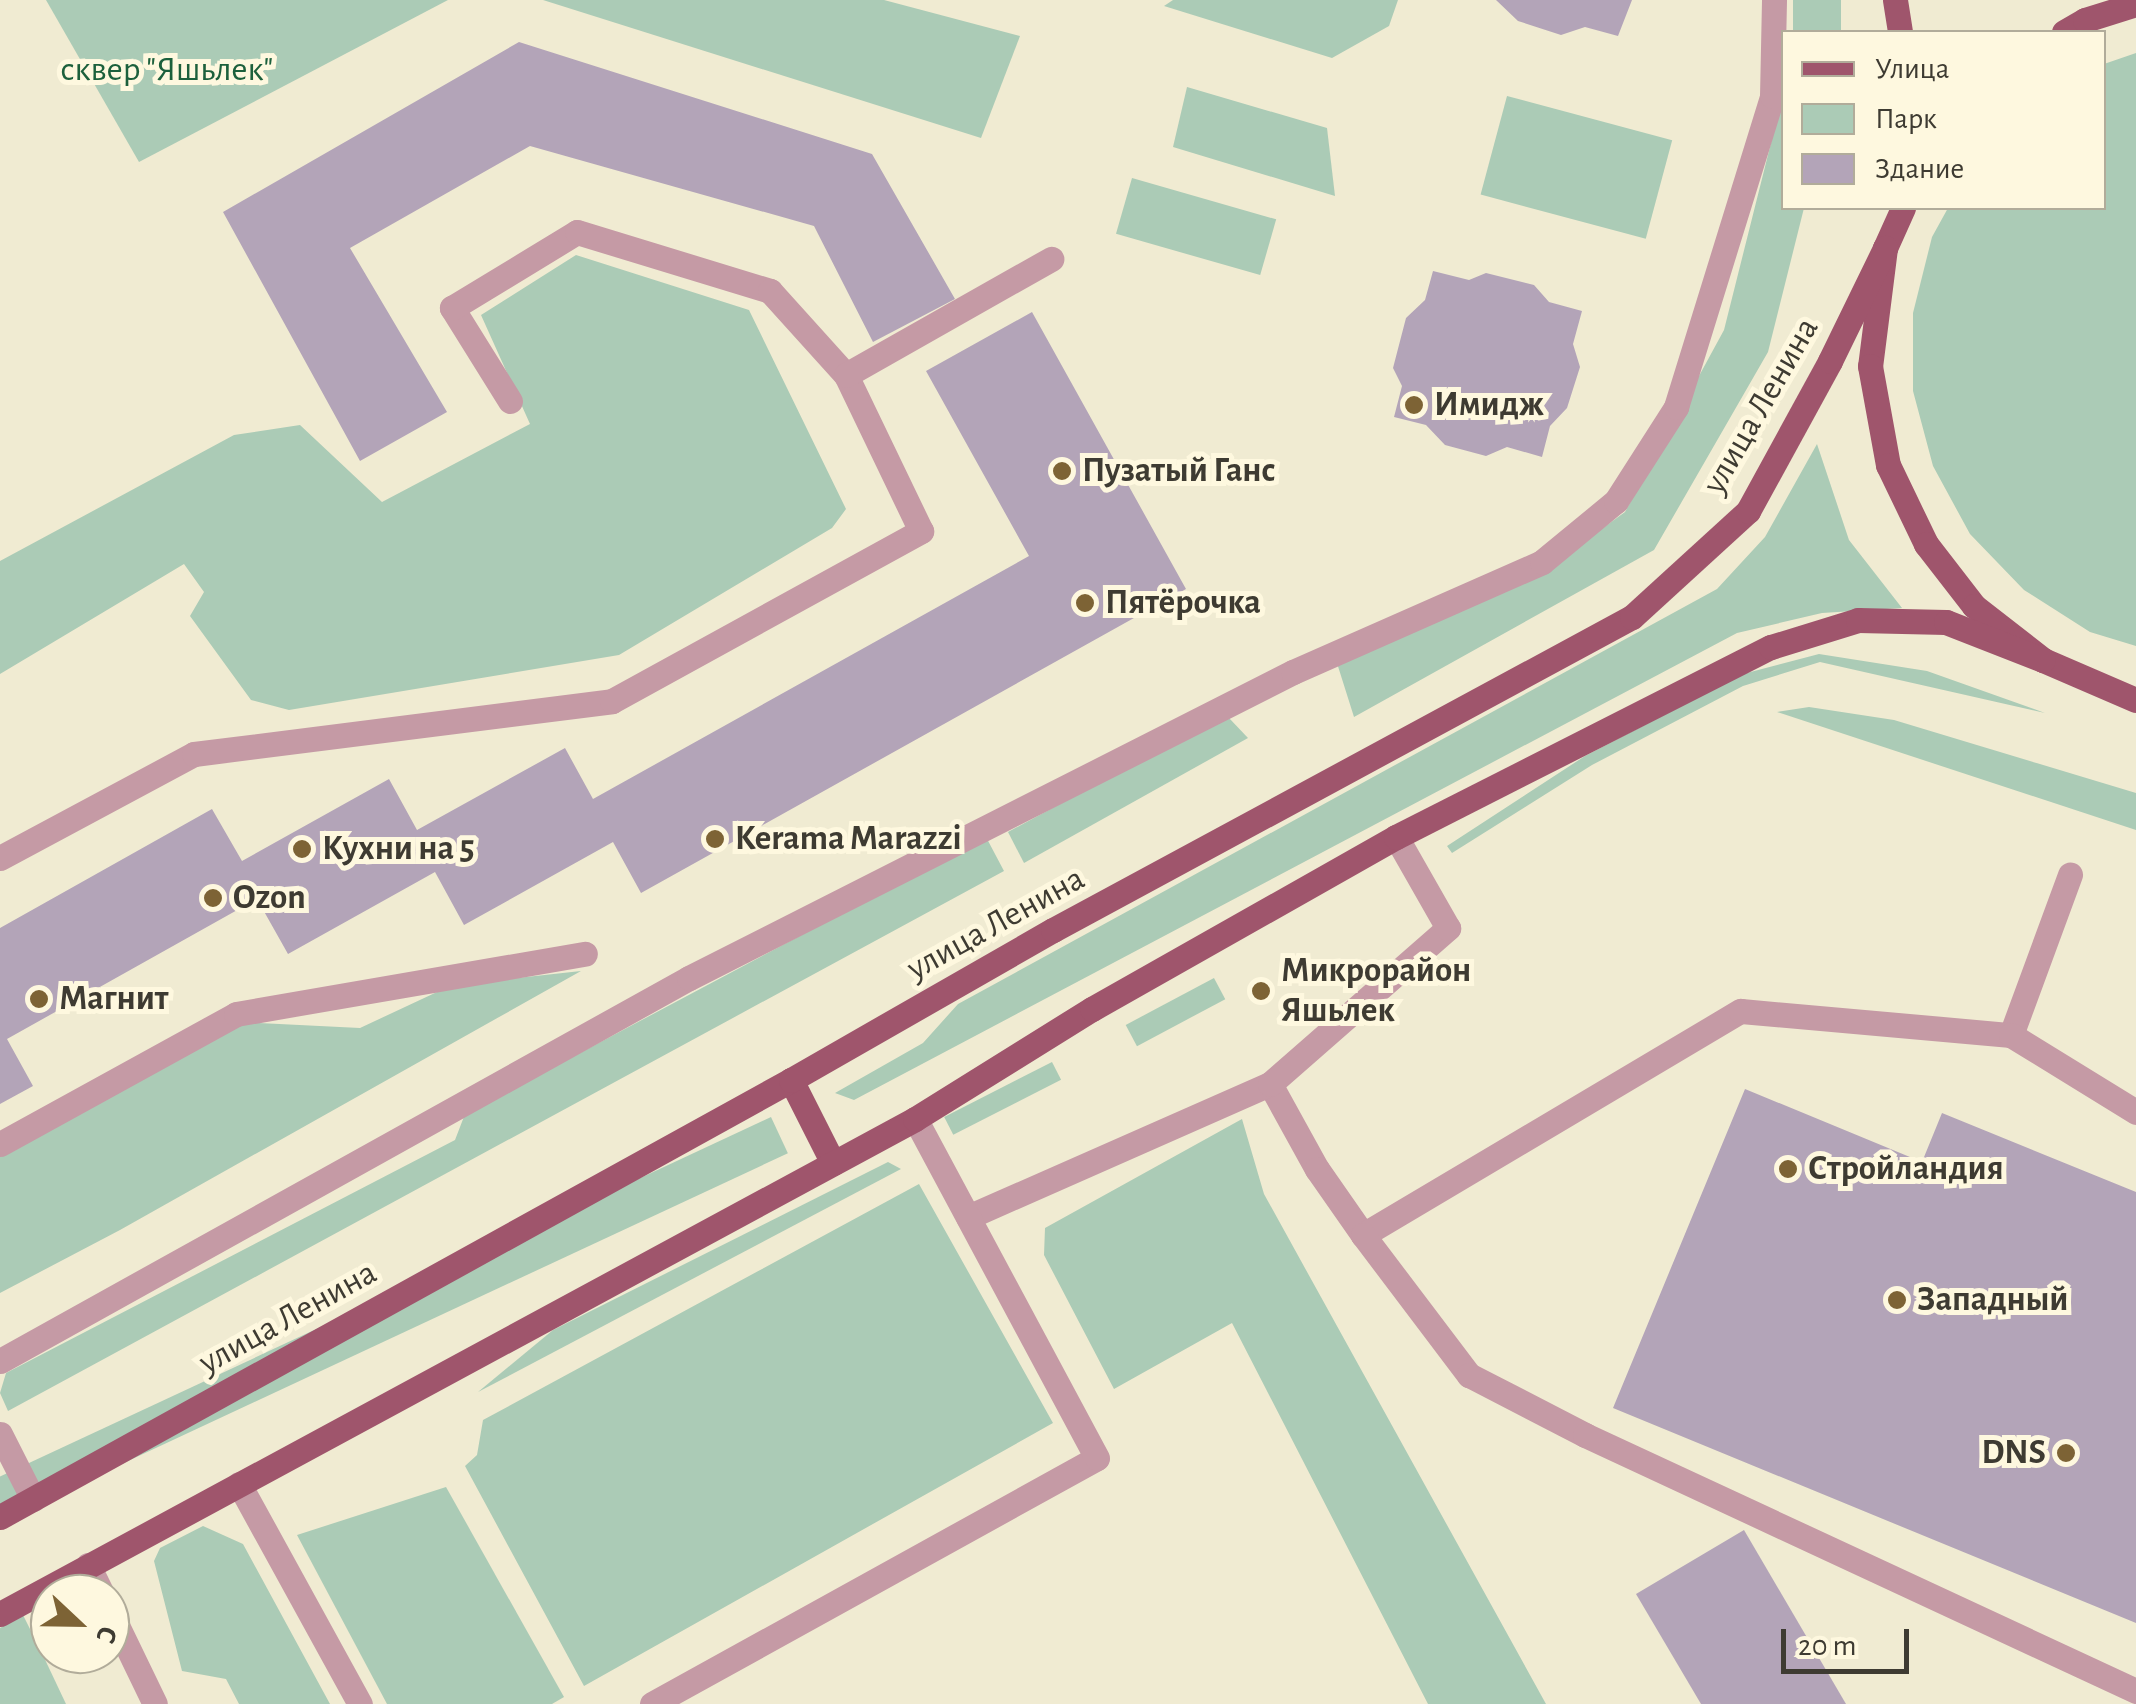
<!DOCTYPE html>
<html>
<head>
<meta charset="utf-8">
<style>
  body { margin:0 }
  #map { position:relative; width:2136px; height:1704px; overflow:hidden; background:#f0ebd2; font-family:"Alegreya Sans",sans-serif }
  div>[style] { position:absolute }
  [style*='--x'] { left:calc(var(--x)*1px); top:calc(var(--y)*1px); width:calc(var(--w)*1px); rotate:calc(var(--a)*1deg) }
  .green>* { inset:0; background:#abcbb6; transform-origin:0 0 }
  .building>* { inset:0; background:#b3a4b8 }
  .minor>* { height:25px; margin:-12.5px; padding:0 12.5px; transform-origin:12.5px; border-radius:12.5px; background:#c59aa5 }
  .major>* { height:25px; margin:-12.5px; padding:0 12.5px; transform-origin:12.5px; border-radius:12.5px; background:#9f556c }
  .dots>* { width:28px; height:28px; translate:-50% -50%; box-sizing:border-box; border:5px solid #fef8df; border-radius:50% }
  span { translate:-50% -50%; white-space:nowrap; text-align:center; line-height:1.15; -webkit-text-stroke:10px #fef8df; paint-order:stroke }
  .park-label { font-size:35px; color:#1c603c }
  .poi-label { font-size:35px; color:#3e3b32; font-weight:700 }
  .left { translate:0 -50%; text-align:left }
  .right { translate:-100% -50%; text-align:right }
  .street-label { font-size:35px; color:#3e3b32 }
  .legend { position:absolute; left:1781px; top:30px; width:325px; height:180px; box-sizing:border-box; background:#fef8df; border:2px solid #b1ac9a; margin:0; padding:12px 18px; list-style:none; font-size:30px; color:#3e3b32 }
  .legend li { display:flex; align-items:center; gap:20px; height:50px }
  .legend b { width:50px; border:2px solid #b1ac9a }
  .north { position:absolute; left:30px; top:1574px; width:100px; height:100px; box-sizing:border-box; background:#fef8df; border:2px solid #b1ac9a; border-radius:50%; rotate:112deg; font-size:28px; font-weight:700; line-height:40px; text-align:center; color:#3e3b32 }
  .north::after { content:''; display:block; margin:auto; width:35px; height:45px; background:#7d6335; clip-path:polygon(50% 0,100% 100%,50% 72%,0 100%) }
  .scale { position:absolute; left:1781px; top:1629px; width:128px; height:45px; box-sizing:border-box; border:5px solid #3e3b32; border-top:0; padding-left:12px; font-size:30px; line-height:35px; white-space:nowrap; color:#3e3b32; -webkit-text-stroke:8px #fef8df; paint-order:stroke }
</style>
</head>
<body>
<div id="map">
  <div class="green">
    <i style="clip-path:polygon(46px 0,448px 0,139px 162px)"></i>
    <i style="clip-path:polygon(543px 0,884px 0,1020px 36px,981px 138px)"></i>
    <i style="clip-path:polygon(1173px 0,1398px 0,1389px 26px,1332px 58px,1164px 6px)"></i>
    <i style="left:1793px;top:0;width:48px;height:32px"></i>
    <i style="clip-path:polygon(2136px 53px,2136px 646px,2090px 632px,2024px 590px,1970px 534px,1933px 466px,1913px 391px,1913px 313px,1932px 237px,1948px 208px,2104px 208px,2104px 64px)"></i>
    <i style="clip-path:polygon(1187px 87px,1327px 128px,1335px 196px,1173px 147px)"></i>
    <i style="clip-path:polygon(1783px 95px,1784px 208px,1804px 208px,1768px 352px,1654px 550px,1354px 717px,1336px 660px,1545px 570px,1625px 512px,1724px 330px)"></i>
    <i style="left:1507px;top:96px;width:171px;height:102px;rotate:15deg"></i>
    <i style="left:1132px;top:178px;width:150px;height:58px;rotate:16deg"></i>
    <i style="clip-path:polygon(576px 255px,749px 310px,846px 509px,832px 528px,619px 655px,289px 710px,251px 700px,190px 616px,204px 592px,184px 564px,0 674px,0 561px,234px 435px,300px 425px,382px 502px,530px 424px,481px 315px)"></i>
    <i style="clip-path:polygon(1817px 444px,1849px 540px,1902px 608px,1822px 613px,1737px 633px,854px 1100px,835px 1093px,923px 1043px,958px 1004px,1717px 589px,1765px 537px)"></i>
    <i style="clip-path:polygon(1819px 654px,1927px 671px,2045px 713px,1820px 662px,1743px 686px,1592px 765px,1452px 853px,1447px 846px,1585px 756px,1743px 674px)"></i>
    <i style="clip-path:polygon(1809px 707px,1894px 720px,2136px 793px,2136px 830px,1777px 712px)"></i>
    <i style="clip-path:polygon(1229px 718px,1248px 738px,1024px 863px,1008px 832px,1217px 719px)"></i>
    <i style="clip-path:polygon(986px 837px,1004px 871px,8px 1411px,0 1393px,6px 1373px,455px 1140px,465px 1114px)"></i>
    <i style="clip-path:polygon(581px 971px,120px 1230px,0 1293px,0 1156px,239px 1022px,360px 1028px,452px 985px)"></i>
    <i style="left:1214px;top:978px;width:24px;height:100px;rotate:62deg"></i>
    <i style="left:1052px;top:1062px;width:20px;height:121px;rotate:63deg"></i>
    <i style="left:771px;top:1117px;width:40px;height:880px;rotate:65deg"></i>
    <i style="clip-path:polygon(1242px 1119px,1264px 1194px,1546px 1704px,1428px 1704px,1232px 1323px,1114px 1389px,1044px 1255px,1045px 1228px)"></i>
    <i style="clip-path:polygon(888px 1162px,901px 1169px,478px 1392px,553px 1330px)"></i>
    <i style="clip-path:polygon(919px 1184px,1053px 1423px,584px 1686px,465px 1466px,477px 1455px,483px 1420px)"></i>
    <i style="clip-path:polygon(446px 1487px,564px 1697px,552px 1704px,387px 1704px,297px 1535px)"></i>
    <i style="clip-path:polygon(203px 1526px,243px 1544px,330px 1704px,239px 1704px,226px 1679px,182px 1671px,154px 1561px,160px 1548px)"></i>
    <i style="clip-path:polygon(23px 1615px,40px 1649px,66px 1704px,0 1704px,0 1628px)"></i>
  </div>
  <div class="building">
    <i style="clip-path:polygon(1496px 0,1632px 0,1618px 36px,1585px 27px,1561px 35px,1518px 21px)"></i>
    <i style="clip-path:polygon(519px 42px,872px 154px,955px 299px,873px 342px,814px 226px,530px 146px,350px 248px,447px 412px,360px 461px,223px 212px)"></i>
    <i style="clip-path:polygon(1433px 271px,1469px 280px,1486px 273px,1534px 285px,1549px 302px,1582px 311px,1573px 344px,1580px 367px,1567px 408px,1550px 426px,1542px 457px,1507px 447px,1486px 456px,1445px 445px,1426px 425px,1394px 417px,1402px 386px,1393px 368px,1406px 318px,1425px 300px)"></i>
    <i style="clip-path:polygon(1032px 312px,1186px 589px,641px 893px,613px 842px,464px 925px,435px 872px,288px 954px,257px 899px,7px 1039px,33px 1086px,0 1104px,0 928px,212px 809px,242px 861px,389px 779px,417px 830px,565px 748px,593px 799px,1029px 556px,926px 371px)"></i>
    <i style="clip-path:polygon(1745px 1089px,1922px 1162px,1942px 1113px,2136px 1192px,2136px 1623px,1613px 1408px)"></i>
    <i style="clip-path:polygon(1744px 1530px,1846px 1704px,1701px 1704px,1636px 1594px)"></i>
  </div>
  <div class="minor">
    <i style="--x:510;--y:401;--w:110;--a:-121.9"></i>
    <i style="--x:452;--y:308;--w:146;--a:-31.3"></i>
    <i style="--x:577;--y:232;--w:202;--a:17"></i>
    <i style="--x:770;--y:291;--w:113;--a:47.9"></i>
    <i style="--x:0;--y:858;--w:220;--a:-28.2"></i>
    <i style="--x:194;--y:754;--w:421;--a:-7.2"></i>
    <i style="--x:612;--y:701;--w:353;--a:-28.8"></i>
    <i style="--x:921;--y:531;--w:173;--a:-115.7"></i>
    <i style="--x:846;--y:375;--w:236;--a:-29.5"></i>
    <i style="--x:2011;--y:1035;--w:171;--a:-69.8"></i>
    <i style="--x:1270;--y:1084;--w:97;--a:61.1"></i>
    <i style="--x:1317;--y:1169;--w:80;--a:55.1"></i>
    <i style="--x:1363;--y:1235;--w:439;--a:-30.7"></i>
    <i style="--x:1741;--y:1011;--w:271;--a:5.1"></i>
    <i style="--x:2011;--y:1035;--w:147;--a:31.6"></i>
    <i style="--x:0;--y:1144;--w:269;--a:-28.8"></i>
    <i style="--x:236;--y:1014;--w:354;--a:-9.8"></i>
    <i style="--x:968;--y:1217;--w:330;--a:-23.8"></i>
    <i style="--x:1270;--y:1084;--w:237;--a:-41.2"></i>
    <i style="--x:1448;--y:928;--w:105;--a:-119.7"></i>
    <i style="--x:1363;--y:1235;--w:176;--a:52.9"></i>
    <i style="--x:1469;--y:1375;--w:131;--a:27.3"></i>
    <i style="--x:1585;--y:1435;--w:608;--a:24.92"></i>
    <i style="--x:0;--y:1361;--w:788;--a:-29.07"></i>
    <i style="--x:689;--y:978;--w:677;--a:-26.87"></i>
    <i style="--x:1293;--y:672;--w:272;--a:-23.8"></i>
    <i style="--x:1542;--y:562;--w:96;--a:-39.5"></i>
    <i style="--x:1616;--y:501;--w:112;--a:-57.4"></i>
    <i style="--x:1676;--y:407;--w:325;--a:-72.8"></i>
    <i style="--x:1772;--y:96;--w:96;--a:-88.8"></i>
    <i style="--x:0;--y:1434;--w:73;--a:63.1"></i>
    <i style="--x:239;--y:1484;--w:251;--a:61.2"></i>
    <i style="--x:88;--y:1565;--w:32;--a:64"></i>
    <i style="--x:110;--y:1611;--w:103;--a:64.2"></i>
    <i style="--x:652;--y:1704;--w:508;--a:-28.93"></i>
    <i style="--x:1097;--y:1458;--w:385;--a:-118.2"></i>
  </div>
  <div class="major">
    <i style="--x:1895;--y:0;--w:32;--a:81"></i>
    <i style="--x:2064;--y:32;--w:24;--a:-30"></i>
    <i style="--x:2085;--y:20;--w:53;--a:-17.4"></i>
    <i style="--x:1903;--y:208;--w:44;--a:114.2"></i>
    <i style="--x:1885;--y:248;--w:119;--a:97.2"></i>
    <i style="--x:1870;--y:366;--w:101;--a:79.7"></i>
    <i style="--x:1888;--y:465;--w:88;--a:64.3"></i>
    <i style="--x:1926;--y:544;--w:78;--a:52.3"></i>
    <i style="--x:1974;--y:606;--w:88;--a:38"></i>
    <i style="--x:2043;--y:660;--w:101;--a:23.3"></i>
    <i style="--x:791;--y:1080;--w:93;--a:63.2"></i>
    <i style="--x:0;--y:1517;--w:904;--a:-28.92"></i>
    <i style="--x:791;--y:1080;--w:302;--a:-29.8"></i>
    <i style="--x:1053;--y:930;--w:658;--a:-28.4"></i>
    <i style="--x:1632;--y:617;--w:157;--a:-42.4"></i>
    <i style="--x:1748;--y:511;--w:171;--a:-61.3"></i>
    <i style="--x:1830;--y:361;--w:126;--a:-64"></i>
    <i style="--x:0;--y:1614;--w:1040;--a:-28.41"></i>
    <i style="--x:915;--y:1119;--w:208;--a:-31.9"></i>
    <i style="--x:1092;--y:1009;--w:349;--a:-29.5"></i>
    <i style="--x:1396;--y:837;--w:420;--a:-26.9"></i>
    <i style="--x:1771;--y:647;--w:91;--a:-17.2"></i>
    <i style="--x:1858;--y:620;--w:88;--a:1.3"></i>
    <i style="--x:1946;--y:622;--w:104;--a:21.4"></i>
  </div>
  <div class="dots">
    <i style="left:1414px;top:405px;background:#7d6335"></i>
    <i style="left:1062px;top:471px;background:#7d6335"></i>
    <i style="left:1085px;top:603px;background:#7d6335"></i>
    <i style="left:715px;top:839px;background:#7d6335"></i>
    <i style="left:302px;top:849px;background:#7d6335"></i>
    <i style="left:213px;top:898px;background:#7d6335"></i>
    <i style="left:1261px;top:991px;background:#7d6335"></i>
    <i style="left:39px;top:999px;background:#7d6335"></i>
    <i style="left:1788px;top:1169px;background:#7d6335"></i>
    <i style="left:1897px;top:1300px;background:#7d6335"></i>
    <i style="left:2066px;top:1453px;background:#7d6335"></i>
  </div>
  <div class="park-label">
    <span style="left:167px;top:70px">сквер "Яшьлек"</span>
  </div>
  <div class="poi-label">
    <span class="left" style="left:1434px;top:405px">Имидж</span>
    <span class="left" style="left:1082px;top:471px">Пузатый Ганс</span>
    <span class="left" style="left:1105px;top:603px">Пятёрочка</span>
    <span class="left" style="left:735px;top:839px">Kerama Marazzi</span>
    <span class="left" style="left:322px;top:849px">Кухни на 5</span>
    <span class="left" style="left:233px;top:898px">Ozon</span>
    <span class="left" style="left:1281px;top:991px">Микрорайон<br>Яшьлек</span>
    <span class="left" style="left:59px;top:999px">Магнит</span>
    <span class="left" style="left:1808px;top:1169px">Стройландия</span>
    <span class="left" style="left:1917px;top:1300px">Западный</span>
    <span class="right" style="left:2046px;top:1453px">DNS</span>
  </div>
  <div class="street-label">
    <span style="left:1761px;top:406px;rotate:-60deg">улица Ленина</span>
    <span style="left:996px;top:924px;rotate:-29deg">улица Ленина</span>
    <span style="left:288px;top:1318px;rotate:-29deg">улица Ленина</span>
  </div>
  <ul class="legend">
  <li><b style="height:12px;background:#9f556c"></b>Улица</li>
  <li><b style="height:28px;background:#abcbb6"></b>Парк</li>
  <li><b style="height:28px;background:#b3a4b8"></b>Здание</li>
  </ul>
  <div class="north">С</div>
  <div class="scale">20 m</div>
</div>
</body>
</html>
